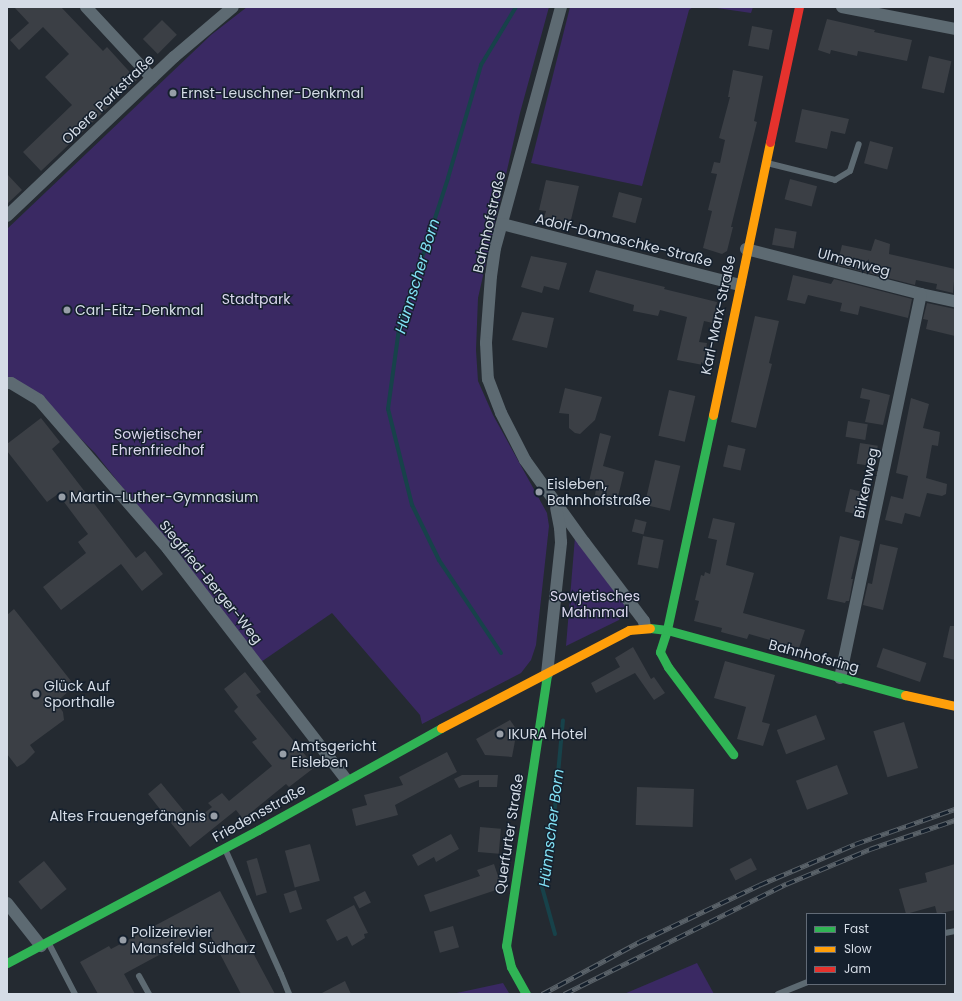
<!DOCTYPE html>
<html>
<head>
<meta charset="utf-8">
<style>
  body { margin:0 }
  #map { position:relative; width:962px; height:1001px; overflow:hidden; background:#242a31; font-family:Poppins,sans-serif }
  div>[style] { position:absolute }
  [style*='--x'] { left:calc(var(--x)*1px); top:calc(var(--y)*1px); width:calc(var(--w)*1px); rotate:calc(var(--a)*1deg) }
  .green>* { inset:0; background:#3a2963 }
  .stream>* { height:4px; margin:-2px; padding:0 2px; transform-origin:2px; border-radius:2px; background:#17424a }
  .building>* { inset:0; background:#3b3f45; transform-origin:0 0 }
  .lane>* { height:6px; margin:-3px; padding:0 3px; transform-origin:3px; border-radius:3px; background:#5d6a72 }
  .street>* { height:12px; margin:-6px; padding:0 6px; transform-origin:6px; border-radius:6px; background:#5d6a72 }
  .fast>* { height:9px; margin:-4.5px; padding:0 4.5px; transform-origin:4.5px; border-radius:4.5px; background:#30b455 }
  .slow>* { height:9px; margin:-4.5px; padding:0 4.5px; transform-origin:4.5px; border-radius:4.5px; background:#ff9f0a }
  .jam>* { height:9px; margin:-4.5px; padding:0 4.5px; transform-origin:4.5px; border-radius:4.5px; background:#e5322d }
  .rail>* { height:4.5px; margin-top:-2.25px; transform-origin:0; background:repeating-linear-gradient(90deg,#15202d 0 9px,#5a6269 0 18px); box-sizing:border-box; border-block:1px solid #5a6269 }
  .dots>* { width:11px; height:11px; translate:-50% -50%; box-sizing:border-box; border:2px solid #15202d; border-radius:50% }
  span { translate:-50% -50%; white-space:nowrap; text-align:center; line-height:1.15; -webkit-text-stroke:3px #15202d; paint-order:stroke }
  .poi-label { font-size:14px; color:#d5dce6 }
  .left { translate:0 -50%; text-align:left }
  .right { translate:-100% -50%; text-align:right }
  .street-label { font-size:14px; color:#d5dce6 }
  .park-label { font-size:14px; color:#dad6ed }
  .water-label { font-size:15px; color:#82e2f6; font-style:italic }
  .frame { position:absolute; inset:0; border:8px solid #d5dce6; pointer-events:none }
  .legend { position:absolute; left:806px; top:913px; width:140px; height:72px; box-sizing:border-box; background:#15202d; border:1px solid #626b77; margin:0; padding:5px 7px; list-style:none; font-size:12px; color:#d5dce6 }
  .legend li { display:flex; align-items:center; gap:8px; height:20px }
  .legend b { width:20px; border:1px solid #626b77 }
</style>
</head>
<body>
<div id="map">
  <div class="green">
    <i style="clip-path:polygon(247px 7px,549px 7px,520px 113px,478px 298px,476px 350px,478px 381px,493px 415px,547px 513px,549px 526px,536px 645px,531px 660px,521px 673px,422px 724px,420px 715px,332px 613px,261px 662px,95px 453px,41px 399px,7px 380px,7px 229px,211px 35px)"></i>
    <i style="clip-path:polygon(570px 7px,693px 7px,689px 10px,642px 186px,531px 163px)"></i>
    <i style="clip-path:polygon(710px 7px,753px 7px,751px 13px)"></i>
    <i style="clip-path:polygon(575px 537px,626px 603px,619px 620px,566px 646px)"></i>
    <i style="clip-path:polygon(697px 963px,714px 994px,624px 994px)"></i>
    <i style="clip-path:polygon(503px 983px,509px 993px,508px 994px,452px 994px)"></i>
  </div>
  <div class="stream">
    <i style="--x:501;--y:653;--w:112;--a:-123.7"></i>
    <i style="--x:439;--y:560;--w:61;--a:-116.1"></i>
    <i style="--x:412;--y:505;--w:99;--a:-104"></i>
    <i style="--x:388;--y:409;--w:81;--a:-82.2"></i>
    <i style="--x:399;--y:329;--w:159;--a:-72"></i>
    <i style="--x:448;--y:178;--w:118;--a:-73.7"></i>
    <i style="--x:481;--y:65;--w:68;--a:-58.9"></i>
    <i style="--x:555;--y:934;--w:49;--a:-105.5"></i>
    <i style="--x:542;--y:887;--w:71;--a:-80.3"></i>
    <i style="--x:554;--y:817;--w:97;--a:-84.7"></i>
  </div>
  <div class="building">
    <i style="clip-path:polygon(14px 7px,61px 7px,103px 51px,107px 47px,137px 80px,41px 171px,23px 152px,72px 105px,45px 77px,69px 54px,43px 27px,19px 50px,10px 40px,29px 23px)"></i>
    <i style="clip-path:polygon(827px 19px,875px 30px,874px 32px,912px 40px,907px 61px,858px 51px,857px 56px,831px 50px,830px 54px,818px 50px)"></i>
    <i style="left:162px;top:20px;width:21px;height:27px;rotate:45deg"></i>
    <i style="left:752px;top:26px;width:21px;height:20px;rotate:11deg"></i>
    <i style="left:929px;top:56px;width:23px;height:33px;rotate:13deg"></i>
    <i style="clip-path:polygon(733px 70px,763px 76px,754px 121px,757px 122px,731px 227px,733px 227px,727px 251px,722px 254px,703px 248px,712px 211px,708px 210px,717px 174px,711px 173px,714px 162px,720px 163px,725px 140px,719px 138px,730px 97px,728px 97px)"></i>
    <i style="clip-path:polygon(802px 109px,849px 119px,845px 134px,831px 131px,827px 149px,795px 142px)"></i>
    <i style="left:870px;top:141px;width:24px;height:23px;rotate:15deg"></i>
    <i style="clip-path:polygon(7px 174px,22px 190px,7px 204px)"></i>
    <i style="left:790px;top:179px;width:28px;height:21px;rotate:15deg"></i>
    <i style="clip-path:polygon(546px 180px,579px 186px,570px 224px,544px 218px,546px 211px,539px 210px)"></i>
    <i style="left:619px;top:192px;width:24px;height:26px;rotate:15deg"></i>
    <i style="left:775px;top:228px;width:22px;height:17px;rotate:10deg"></i>
    <i style="clip-path:polygon(875px 239px,890px 244px,889px 254px,955px 269px,953px 293px,936px 289px,937px 284px,916px 280px,915px 285px,837px 265px,842px 245px,871px 251px)"></i>
    <i style="clip-path:polygon(531px 256px,567px 263px,559px 290px,544px 286px,542px 293px,521px 287px)"></i>
    <i style="clip-path:polygon(596px 270px,665px 287px,664px 289px,717px 302px,713px 323px,704px 321px,699px 342px,707px 343px,703px 365px,677px 360px,687px 317px,660px 310px,658px 316px,633px 311px,634px 305px,589px 292px)"></i>
    <i style="clip-path:polygon(793px 275px,831px 284px,834px 279px,912px 299px,908px 318px,860px 306px,858px 315px,840px 311px,842px 303px,808px 295px,805px 304px,787px 300px)"></i>
    <i style="clip-path:polygon(927px 303px,955px 309px,955px 336px,926px 329px,928px 320px,923px 319px)"></i>
    <i style="clip-path:polygon(522px 312px,554px 318px,547px 348px,512px 340px)"></i>
    <i style="clip-path:polygon(755px 316px,779px 321px,769px 363px,772px 364px,756px 428px,731px 422px)"></i>
    <i style="clip-path:polygon(565px 388px,602px 397px,595px 420px,580px 434px,575px 433px,569px 428px,569px 414px,559px 413px)"></i>
    <i style="clip-path:polygon(862px 388px,890px 395px,883px 425px,865px 422px,870px 400px,860px 398px)"></i>
    <i style="left:669px;top:390px;width:27px;height:47px;rotate:13deg"></i>
    <i style="clip-path:polygon(911px 398px,929px 404px,923px 428px,940px 432px,938px 446px,932px 445px,926px 478px,947px 484px,946px 494px,942px 496px,927px 493px,920px 517px,905px 513px,902px 524px,885px 520px,891px 496px,903px 499px,908px 476px,896px 473px)"></i>
    <i style="clip-path:polygon(41px 418px,60px 442px,52px 449px,136px 558px,145px 551px,163px 574px,142px 591px,121px 564px,61px 610px,43px 587px,86px 553px,78px 542px,88px 534px,58px 494px,47px 502px,7px 451px,7px 444px)"></i>
    <i style="left:848px;top:421px;width:20px;height:16px;rotate:9deg"></i>
    <i style="clip-path:polygon(600px 433px,611px 436px,603px 466px,624px 472px,617px 501px,595px 495px,596px 488px,588px 486px)"></i>
    <i style="left:860px;top:443px;width:18px;height:21px;rotate:9deg"></i>
    <i style="left:728px;top:445px;width:18px;height:22px;rotate:13deg"></i>
    <i style="left:655px;top:460px;width:26px;height:46px;rotate:13deg"></i>
    <i style="left:850px;top:489px;width:18px;height:23px;rotate:13deg"></i>
    <i style="clip-path:polygon(713px 518px,735px 523px,726px 565px,754px 573px,743px 613px,805px 630px,799px 648px,749px 634px,747px 639px,721px 632px,722px 628px,694px 621px,699px 601px,695px 600px,701px 575px,704px 576px,705px 572px,710px 574px,717px 540px,708px 538px)"></i>
    <i style="left:635px;top:519px;width:12px;height:13px;rotate:14deg"></i>
    <i style="left:643px;top:536px;width:21px;height:29px;rotate:11deg"></i>
    <i style="clip-path:polygon(840px 536px,860px 541px,851px 579px,853px 579px,849px 601px,846px 601px,845px 603px,827px 599px)"></i>
    <i style="clip-path:polygon(880px 544px,898px 548px,883px 610px,863px 605px,868px 583px,872px 584px)"></i>
    <i style="clip-path:polygon(14px 609px,75px 686px,56px 702px,63px 712px,64px 720px,30px 745px,35px 752px,24px 763px,17px 767px,7px 754px,7px 615px)"></i>
    <i style="clip-path:polygon(950px 626px,955px 626px,955px 660px,943px 657px)"></i>
    <i style="clip-path:polygon(633px 647px,651px 679px,654px 677px,665px 693px,654px 700px,635px 673px,596px 693px,591px 683px,620px 667px,615px 658px)"></i>
    <i style="left:883px;top:648px;width:46px;height:20px;rotate:19deg"></i>
    <i style="clip-path:polygon(725px 661px,775px 675px,762px 722px,770px 724px,763px 746px,737px 739px,746px 707px,714px 698px)"></i>
    <i style="clip-path:polygon(245px 672px,261px 692px,256px 695px,315px 767px,289px 787px,286px 784px,243px 819px,236px 810px,190px 847px,148px 794px,161px 783px,193px 822px,212px 807px,208px 803px,222px 793px,229px 801px,272px 766px,252px 742px,257px 739px,234px 711px,238px 707px,224px 689px)"></i>
    <i style="left:816px;top:715px;width:26px;height:42px;rotate:69deg"></i>
    <i style="clip-path:polygon(510px 720px,517px 730px,512px 757px,485px 755px,476px 739px)"></i>
    <i style="left:904px;top:722px;width:48px;height:32px;rotate:73deg"></i>
    <i style="clip-path:polygon(447px 752px,457px 772px,395px 805px,398px 815px,356px 826px,352px 809px,367px 805px,364px 795px,403px 785px,399px 777px)"></i>
    <i style="left:837px;top:765px;width:31px;height:44px;rotate:69deg"></i>
    <i style="clip-path:polygon(462px 775px,498px 775px,497px 787px,479px 787px,479px 780px,459px 788px,454px 779px)"></i>
    <i style="left:637px;top:787px;width:57px;height:38px;rotate:2deg"></i>
    <i style="left:480px;top:827px;width:21px;height:25px;rotate:5deg"></i>
    <i style="clip-path:polygon(451px 834px,459px 849px,436px 862px,434px 857px,418px 866px,412px 855px)"></i>
    <i style="left:310px;top:844px;width:38px;height:26px;rotate:75deg"></i>
    <i style="left:257px;top:858px;width:36px;height:11px;rotate:74deg"></i>
    <i style="left:751px;top:858px;width:13px;height:24px;rotate:63deg"></i>
    <i style="left:44px;top:861px;width:36px;height:33px;rotate:51deg"></i>
    <i style="clip-path:polygon(494px 864px,502px 888px,430px 912px,424px 895px,480px 876px,477px 870px)"></i>
    <i style="clip-path:polygon(955px 864px,955px 910px,937px 914px,935px 906px,906px 914px,899px 889px,927px 882px,925px 873px)"></i>
    <i style="left:296px;top:890px;width:20px;height:13px;rotate:72deg"></i>
    <i style="clip-path:polygon(220px 891px,275px 994px,241px 994px,207px 929px,124px 974px,135px 994px,98px 994px,80px 962px,109px 946px,111px 949px)"></i>
    <i style="left:365px;top:891px;width:13px;height:13px;rotate:63deg"></i>
    <i style="clip-path:polygon(354px 905px,368px 933px,364px 934px,365px 938px,352px 946px,347px 936px,337px 941px,326px 920px)"></i>
    <i style="left:453px;top:926px;width:22px;height:20px;rotate:74deg"></i>
    <i style="clip-path:polygon(345px 981px,351px 994px,320px 994px)"></i>
  </div>
  <div class="lane">
    <i style="--x:767;--y:163;--w:70;--a:14"></i>
    <i style="--x:835;--y:180;--w:17;--a:-31"></i>
    <i style="--x:850;--y:171;--w:28;--a:-72"></i>
    <i style="--x:225;--y:849;--w:137;--a:65.9"></i>
    <i style="--x:281;--y:974;--w:22;--a:68"></i>
    <i style="--x:945;--y:933;--w:10;--a:-11"></i>
    <i style="--x:48;--y:942;--w:59;--a:62.6"></i>
    <i style="--x:139;--y:976;--w:21;--a:61"></i>
    <i style="--x:778;--y:994;--w:31;--a:-22"></i>
  </div>
  <div class="street">
    <i style="--x:86;--y:7;--w:97;--a:47.1"></i>
    <i style="--x:561;--y:7;--w:250;--a:105.3"></i>
    <i style="--x:495;--y:248;--w:28;--a:98"></i>
    <i style="--x:491;--y:276;--w:67;--a:94.3"></i>
    <i style="--x:486;--y:343;--w:36;--a:87"></i>
    <i style="--x:488;--y:379;--w:36;--a:69"></i>
    <i style="--x:501;--y:413;--w:53;--a:62.9"></i>
    <i style="--x:525;--y:460;--w:101;--a:54.3"></i>
    <i style="--x:584;--y:542;--w:99;--a:52.8"></i>
    <i style="--x:644;--y:621;--w:6;--a:81"></i>
    <i style="--x:842;--y:7;--w:115;--a:11"></i>
    <i style="--x:7;--y:216;--w:231;--a:-43.6"></i>
    <i style="--x:174;--y:57;--w:77;--a:-40.3"></i>
    <i style="--x:502;--y:224;--w:245;--a:14.4"></i>
    <i style="--x:746;--y:249;--w:181;--a:14.4"></i>
    <i style="--x:921;--y:294;--w:35;--a:12"></i>
    <i style="--x:7;--y:383;--w:4;--a:0"></i>
    <i style="--x:11;--y:383;--w:33;--a:31"></i>
    <i style="--x:39;--y:400;--w:197;--a:49.1"></i>
    <i style="--x:168;--y:549;--w:291;--a:52.3"></i>
    <i style="--x:547;--y:674;--w:133;--a:-83.9"></i>
    <i style="--x:561;--y:542;--w:14;--a:-94"></i>
    <i style="--x:560;--y:528;--w:20;--a:-101"></i>
    <i style="--x:840;--y:678;--w:392;--a:-78.1"></i>
    <i style="--x:7;--y:903;--w:55;--a:51.7"></i>
  </div>
  <div class="fast">
    <i style="--x:713;--y:415;--w:220;--a:102.1"></i>
    <i style="--x:667;--y:630;--w:23;--a:108"></i>
    <i style="--x:660;--y:652;--w:17;--a:62"></i>
    <i style="--x:668;--y:667;--w:109;--a:53.2"></i>
    <i style="--x:650;--y:628;--w:17;--a:7"></i>
    <i style="--x:667;--y:630;--w:247;--a:15.3"></i>
    <i style="--x:7;--y:963;--w:284;--a:-27.9"></i>
    <i style="--x:258;--y:830;--w:210;--a:-29.1"></i>
    <i style="--x:526;--y:994;--w:31;--a:-119"></i>
    <i style="--x:511;--y:967;--w:22;--a:-103"></i>
    <i style="--x:506;--y:946;--w:275;--a:-81.4"></i>
  </div>
  <div class="slow">
    <i style="--x:713;--y:415;--w:279;--a:-78.2"></i>
    <i style="--x:905;--y:695;--w:51;--a:12.4"></i>
    <i style="--x:441;--y:728;--w:212;--a:-27.5"></i>
    <i style="--x:629;--y:630;--w:21;--a:-5"></i>
  </div>
  <div class="jam">
    <i style="--x:770;--y:142;--w:138;--a:-77.9"></i>
  </div>
  <div class="rail">
    <i style="--x:542;--y:994;--w:110;--a:-28.2"></i>
    <i style="--x:639;--y:942;--w:133;--a:-25.4"></i>
    <i style="--x:759;--y:885;--w:104;--a:-23.1"></i>
    <i style="--x:855;--y:844;--w:106;--a:-19.3"></i>
    <i style="--x:564;--y:994;--w:248;--a:-26.4"></i>
    <i style="--x:786;--y:884;--w:91;--a:-22.6"></i>
    <i style="--x:870;--y:849;--w:90;--a:-18.8"></i>
  </div>
  <div class="dots">
    <i style="left:173px;top:93px;background:#979ea7"></i>
    <i style="left:67px;top:310px;background:#979ea7"></i>
    <i style="left:539px;top:492px;background:#979ea7"></i>
    <i style="left:62px;top:497px;background:#979ea7"></i>
    <i style="left:36px;top:694px;background:#979ea7"></i>
    <i style="left:500px;top:734px;background:#979ea7"></i>
    <i style="left:283px;top:754px;background:#979ea7"></i>
    <i style="left:214px;top:816px;background:#979ea7"></i>
    <i style="left:123px;top:940px;background:#979ea7"></i>
  </div>
  <div class="poi-label">
    <span class="left" style="left:181px;top:93px">Ernst-Leuschner-Denkmal</span>
    <span class="left" style="left:75px;top:310px">Carl-Eitz-Denkmal</span>
    <span class="left" style="left:547px;top:492px">Eisleben,<br>Bahnhofstraße</span>
    <span class="left" style="left:70px;top:497px">Martin-Luther-Gymnasium</span>
    <span class="left" style="left:44px;top:694px">Glück Auf<br>Sporthalle</span>
    <span class="left" style="left:508px;top:734px">IKURA Hotel</span>
    <span class="left" style="left:291px;top:754px">Amtsgericht<br>Eisleben</span>
    <span class="right" style="left:206px;top:816px">Altes Frauengefängnis</span>
    <span class="left" style="left:131px;top:940px">Polizeirevier<br>Mansfeld Südharz</span>
  </div>
  <div class="street-label">
    <span style="left:108px;top:99px;rotate:-44deg">Obere Parkstraße</span>
    <span style="left:489px;top:222px;rotate:-77deg">Bahnhofstraße</span>
    <span style="left:624px;top:240px;rotate:14deg">Adolf-Damaschke-Straße</span>
    <span style="left:854px;top:262px;rotate:15deg">Ulmenweg</span>
    <span style="left:718px;top:315px;rotate:-78deg">Karl-Marx-Straße</span>
    <span style="left:866px;top:483px;rotate:-78deg">Birkenweg</span>
    <span style="left:211px;top:582px;rotate:51deg">Siegfried-Berger-Weg</span>
    <span style="left:814px;top:656px;rotate:15deg">Bahnhofsring</span>
    <span style="left:259px;top:813px;rotate:-29deg">Friedensstraße</span>
    <span style="left:509px;top:834px;rotate:-81deg">Querfurter Straße</span>
  </div>
  <div class="park-label">
    <span style="left:256px;top:299px">Stadtpark</span>
    <span style="left:158px;top:442px">Sowjetischer<br>Ehrenfriedhof</span>
    <span style="left:595px;top:604px">Sowjetisches<br>Mahnmal</span>
  </div>
  <div class="water-label">
    <span style="left:417px;top:276px;rotate:-73deg">Hünnscher Born</span>
    <span style="left:551px;top:828px;rotate:-83deg">Hünnscher Born</span>
  </div>
  <div class="frame"></div>
  <ul class="legend">
  <li><b style="height:5px;background:#30b455"></b>Fast</li>
  <li><b style="height:5px;background:#ff9f0a"></b>Slow</li>
  <li><b style="height:5px;background:#e5322d"></b>Jam</li>
  </ul>
</div>
</body>
</html>
